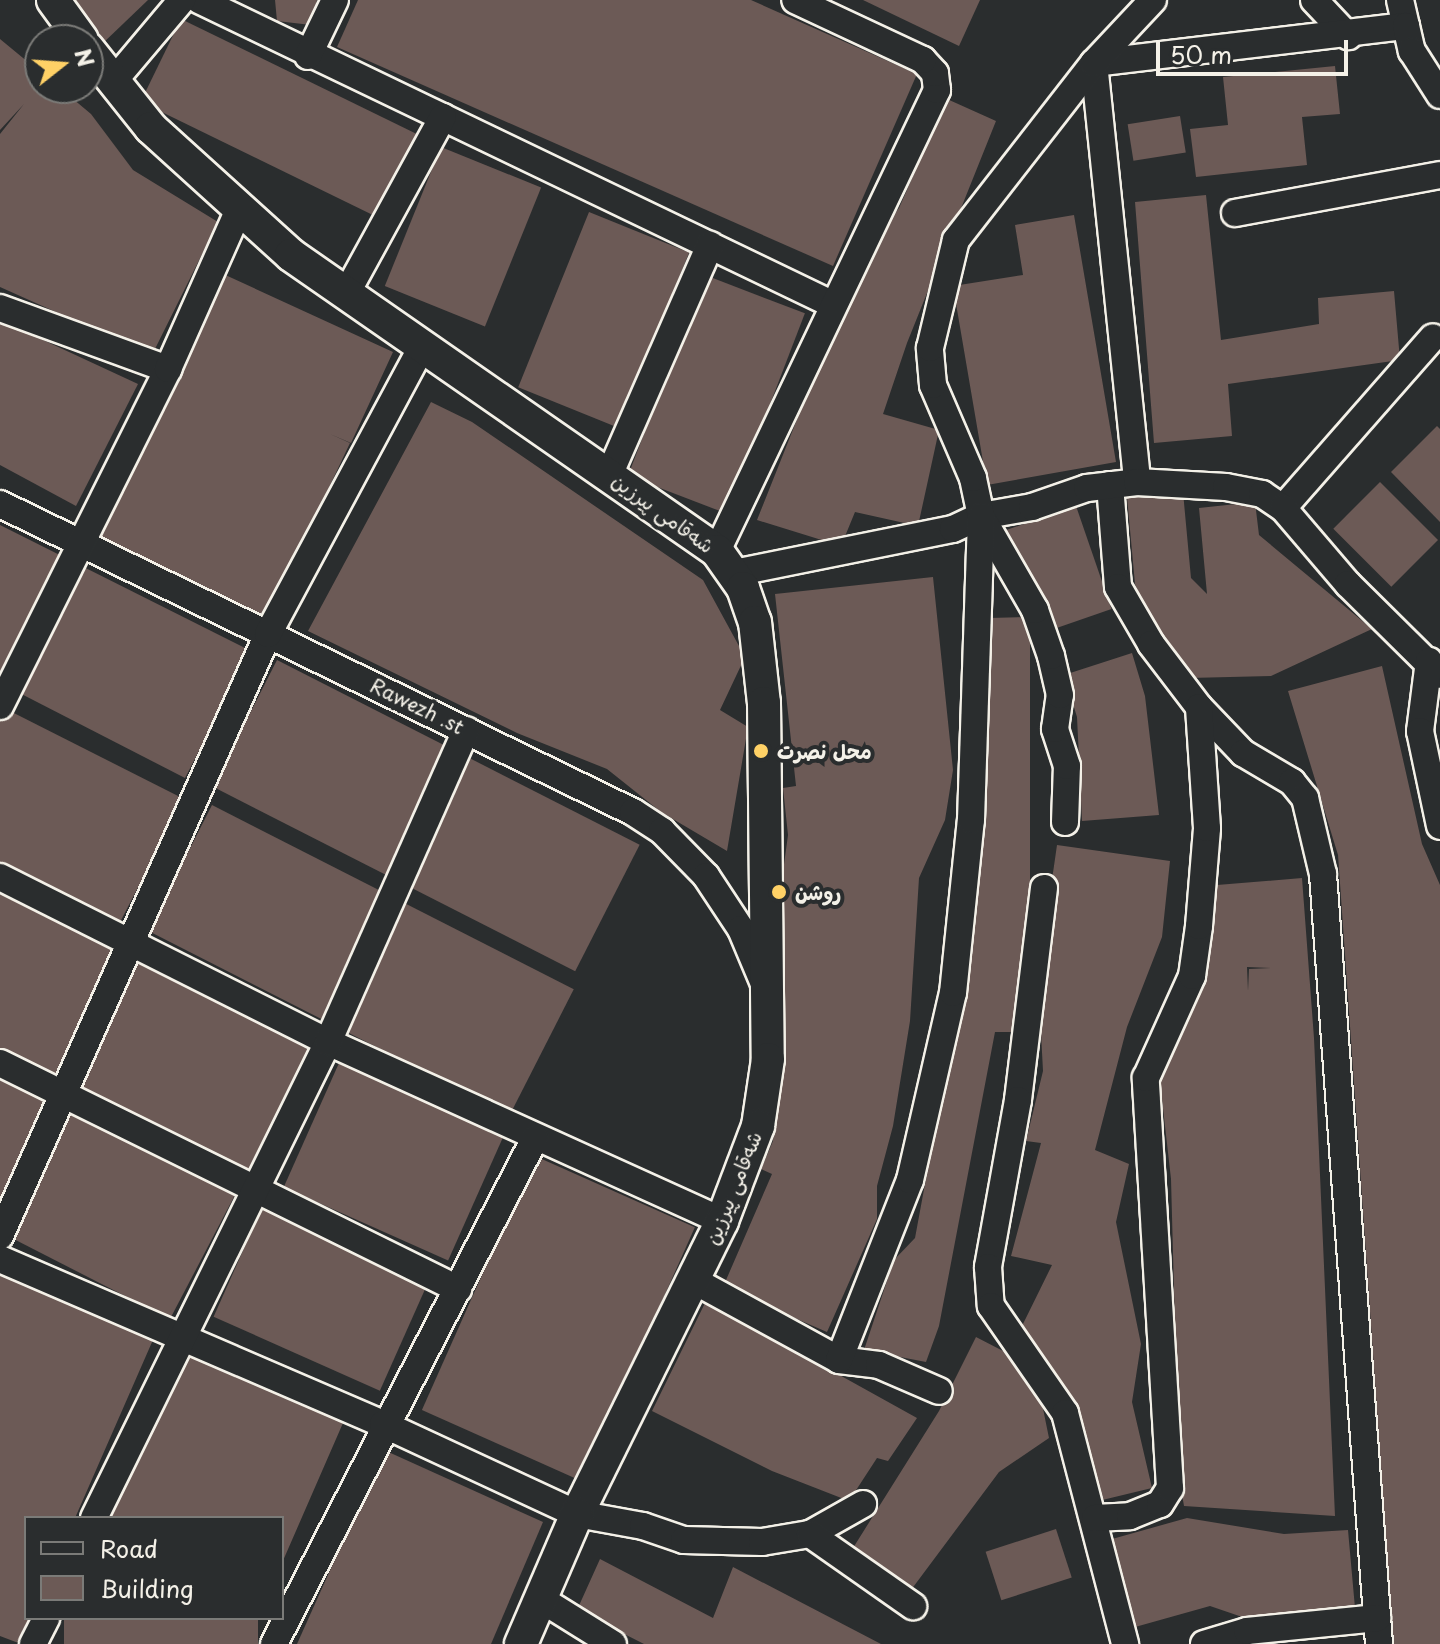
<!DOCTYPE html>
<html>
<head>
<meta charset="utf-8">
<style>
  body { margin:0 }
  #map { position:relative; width:1440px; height:1644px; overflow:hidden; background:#2a2d2e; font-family:"Playpen Sans","Playpen Sans Arabic",sans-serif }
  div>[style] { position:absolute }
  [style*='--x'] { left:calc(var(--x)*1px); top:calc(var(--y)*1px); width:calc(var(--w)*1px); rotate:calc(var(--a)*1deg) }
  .building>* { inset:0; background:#6c5a56; transform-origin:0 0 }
  .roads { filter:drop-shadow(2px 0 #f4f1e8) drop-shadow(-2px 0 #f4f1e8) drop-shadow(0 2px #f4f1e8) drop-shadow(0 -2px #f4f1e8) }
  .minor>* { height:26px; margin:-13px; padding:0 13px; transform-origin:13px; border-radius:13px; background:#2a2d2e }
  .tertiary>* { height:32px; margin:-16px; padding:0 16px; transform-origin:16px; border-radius:16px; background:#2a2d2e }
  .dots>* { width:22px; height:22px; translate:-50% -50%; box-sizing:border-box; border:4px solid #2a2d2e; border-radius:50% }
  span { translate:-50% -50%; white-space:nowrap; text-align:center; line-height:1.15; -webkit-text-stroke:8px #2a2d2e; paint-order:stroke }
  .street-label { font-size:20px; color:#f4f1e8 }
  .poi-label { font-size:20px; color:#f4f1e8; font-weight:700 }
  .left { translate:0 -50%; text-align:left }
  .legend { position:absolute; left:24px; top:1516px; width:260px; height:104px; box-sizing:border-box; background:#2a2d2e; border:2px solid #7b7b78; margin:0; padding:10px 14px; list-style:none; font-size:24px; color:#f4f1e8 }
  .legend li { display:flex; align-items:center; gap:16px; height:40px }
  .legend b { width:40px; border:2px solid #7b7b78 }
  .north { position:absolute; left:24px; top:24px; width:80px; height:80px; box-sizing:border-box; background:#2a2d2e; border:2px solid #7b7b78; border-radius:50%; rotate:73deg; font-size:22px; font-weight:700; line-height:32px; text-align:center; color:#f4f1e8 }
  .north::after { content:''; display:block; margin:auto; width:28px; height:36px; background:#ffd166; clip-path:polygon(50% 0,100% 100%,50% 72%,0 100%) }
  .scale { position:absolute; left:1156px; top:40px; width:192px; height:36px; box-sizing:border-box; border:4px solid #f4f1e8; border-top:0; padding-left:10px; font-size:24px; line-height:28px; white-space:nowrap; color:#f4f1e8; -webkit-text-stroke:6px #2a2d2e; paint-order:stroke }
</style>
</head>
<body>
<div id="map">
  <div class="building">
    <i style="clip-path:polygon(76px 0,148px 0,101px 45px)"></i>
    <i style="clip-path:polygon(275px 0,317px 0,311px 25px,277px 21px)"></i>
    <i style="clip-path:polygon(358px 0,751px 0,917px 74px,833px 266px,337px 47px)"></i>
    <i style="clip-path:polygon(863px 0,980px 0,959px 46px)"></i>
    <i style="left:181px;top:19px;width:268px;height:92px;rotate:26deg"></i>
    <i style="clip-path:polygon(0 39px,40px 72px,40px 88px,60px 88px,91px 114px,133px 170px,218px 222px,152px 355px,0 287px,0 134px,24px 104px,0 130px)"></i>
    <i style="clip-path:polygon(1335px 66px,1340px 114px,1302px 117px,1307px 165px,1196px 177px,1190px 129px,1228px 125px,1223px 77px)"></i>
    <i style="clip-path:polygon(947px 99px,996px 121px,907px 343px,883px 414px,939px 430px,918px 526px,855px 512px,841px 546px,757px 520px,823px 354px,878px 235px,899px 208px)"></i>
    <i style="left:1180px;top:116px;width:37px;height:53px;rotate:81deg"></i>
    <i style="left:441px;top:147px;width:108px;height:150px;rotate:22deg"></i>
    <i style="clip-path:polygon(1206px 195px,1221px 340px,1319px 324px,1318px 298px,1394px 291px,1400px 360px,1228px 384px,1232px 436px,1154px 443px,1135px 202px)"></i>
    <i style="left:589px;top:212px;width:108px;height:189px;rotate:22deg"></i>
    <i style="clip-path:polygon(1074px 215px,1116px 462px,987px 485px,953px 286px,1023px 275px,1015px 225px)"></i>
    <i style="clip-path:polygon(221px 273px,393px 352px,351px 443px,330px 434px,350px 443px,264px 625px,89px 542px)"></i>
    <i style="left:705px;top:275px;width:107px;height:215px;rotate:21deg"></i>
    <i style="clip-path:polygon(0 320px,138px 384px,76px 506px,0 465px)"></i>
    <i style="clip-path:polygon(431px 402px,472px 422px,703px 580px,745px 657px,720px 710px,748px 727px,727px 851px,661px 812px,607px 769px,517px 733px,308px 631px)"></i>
    <i style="clip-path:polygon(1437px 426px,1440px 429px,1440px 522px,1391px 472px)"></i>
    <i style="left:1380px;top:482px;width:82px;height:66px;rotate:45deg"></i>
    <i style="clip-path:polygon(1183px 492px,1191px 578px,1207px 594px,1199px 508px,1255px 502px,1259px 535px,1372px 629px,1271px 676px,1189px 678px,1151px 623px,1135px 584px,1127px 497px)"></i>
    <i style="left:1076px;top:506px;width:109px;height:74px;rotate:71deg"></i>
    <i style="clip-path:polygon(0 525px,251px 651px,185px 778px,0 683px)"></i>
    <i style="clip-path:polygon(933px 577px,953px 770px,945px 820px,919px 878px,910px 1021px,893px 1126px,877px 1186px,877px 1219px,827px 1332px,723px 1287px,772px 1174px,761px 1169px,773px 1141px,777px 1083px,782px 879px,788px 835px,783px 788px,796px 786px,775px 594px)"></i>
    <i style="clip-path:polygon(1030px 617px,1030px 893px,1021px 1032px,995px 1032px,939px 1326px,926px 1362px,864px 1350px,894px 1260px,915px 1238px,962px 984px,968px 985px,989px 721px,989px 618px)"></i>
    <i style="clip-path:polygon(1132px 653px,1145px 696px,1159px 815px,1082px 821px,1077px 717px,1064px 675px)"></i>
    <i style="left:277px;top:660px;width:407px;height:142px;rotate:27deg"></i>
    <i style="clip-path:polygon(1382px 666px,1422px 844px,1440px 885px,1440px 1644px,1386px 1644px,1377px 1519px,1384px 1518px,1382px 1482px,1338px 855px,1288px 691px)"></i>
    <i style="clip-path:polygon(0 706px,184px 799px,118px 926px,0 864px)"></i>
    <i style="left:212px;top:805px;width:406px;height:141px;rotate:27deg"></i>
    <i style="clip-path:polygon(1057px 845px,1170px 861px,1162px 937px,1127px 1027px,1095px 1150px,1129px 1164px,1116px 1222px,1141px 1344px,1132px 1402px,1152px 1488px,1094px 1502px,1074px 1415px,1022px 1326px,1052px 1265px,1011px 1256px,1041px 1143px,1026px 1141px,1043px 1071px,1038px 977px)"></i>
    <i style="clip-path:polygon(evenodd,1302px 878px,1314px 1038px,1335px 1516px,1184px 1506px,1179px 1477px,1171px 1179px,1159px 1073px,1196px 1005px,1208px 965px,1217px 885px,1302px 878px,1247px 967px,1271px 968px,1249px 969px,1248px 991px,1247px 967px)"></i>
    <i style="clip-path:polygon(0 891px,312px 1049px,246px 1176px,0 1050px)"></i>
    <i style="left:339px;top:1063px;width:180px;height:136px;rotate:24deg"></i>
    <i style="clip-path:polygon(0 1069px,236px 1193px,170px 1319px,0 1232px)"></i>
    <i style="left:535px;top:1156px;width:175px;height:278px;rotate:24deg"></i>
    <i style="left:262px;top:1208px;width:182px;height:119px;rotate:24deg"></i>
    <i style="clip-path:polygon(0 1263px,156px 1333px,75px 1518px,26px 1518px,26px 1618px,32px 1618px,21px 1644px,0 1636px)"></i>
    <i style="clip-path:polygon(706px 1301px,917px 1418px,888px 1461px,877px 1458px,849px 1501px,772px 1471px,652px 1411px)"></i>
    <i style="clip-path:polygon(976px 1337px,1005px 1352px,1040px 1394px,1049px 1438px,999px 1472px,911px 1590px,853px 1548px,939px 1411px)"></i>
    <i style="clip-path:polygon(183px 1351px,343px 1423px,282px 1563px,282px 1518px,108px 1518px)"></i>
    <i style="clip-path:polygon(384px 1450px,543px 1522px,491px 1644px,297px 1644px)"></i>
    <i style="clip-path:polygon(1187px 1518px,1284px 1534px,1348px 1530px,1355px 1608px,1251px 1620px,1210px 1606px,1128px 1629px,1105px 1541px)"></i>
    <i style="left:1056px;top:1529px;width:51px;height:74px;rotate:72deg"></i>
    <i style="clip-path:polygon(600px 1559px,713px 1618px,733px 1567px,881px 1644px,644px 1644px,577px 1610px)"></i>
    <i style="left:64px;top:1618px;width:194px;height:28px"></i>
  </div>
  <div class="roads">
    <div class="minor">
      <i style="--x:199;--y:0;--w:704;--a:25.66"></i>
      <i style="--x:1314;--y:0;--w:50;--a:46.6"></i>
      <i style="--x:1400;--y:0;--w:27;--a:77"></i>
      <i style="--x:308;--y:56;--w:62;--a:-64.3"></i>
      <i style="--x:1094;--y:63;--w:421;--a:84.1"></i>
      <i style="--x:1094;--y:63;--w:314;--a:-6.8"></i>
      <i style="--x:1406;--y:26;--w:26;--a:77"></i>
      <i style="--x:1412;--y:51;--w:52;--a:57.5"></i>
      <i style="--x:112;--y:83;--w:109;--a:-49.9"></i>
      <i style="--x:1235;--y:213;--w:208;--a:-10.5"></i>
      <i style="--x:346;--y:294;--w:202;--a:-61.3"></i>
      <i style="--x:0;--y:308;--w:179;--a:20"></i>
      <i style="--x:610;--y:473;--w:249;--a:-66.3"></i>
      <i style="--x:1110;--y:485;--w:102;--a:85.5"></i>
      <i style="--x:1118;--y:587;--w:66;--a:59.9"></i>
      <i style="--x:1151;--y:644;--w:79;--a:52.7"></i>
      <i style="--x:1199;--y:707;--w:64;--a:46.3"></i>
      <i style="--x:1243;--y:753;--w:57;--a:30.6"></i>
      <i style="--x:1292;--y:782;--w:21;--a:51"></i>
      <i style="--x:1305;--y:798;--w:78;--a:76.7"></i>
      <i style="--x:1323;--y:874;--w:772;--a:85.84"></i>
      <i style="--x:0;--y:504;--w:704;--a:25.95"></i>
      <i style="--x:633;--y:812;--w:35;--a:33"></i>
      <i style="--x:662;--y:831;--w:63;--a:45.6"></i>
      <i style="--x:706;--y:876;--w:64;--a:56.6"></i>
      <i style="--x:741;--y:929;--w:60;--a:67.3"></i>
      <i style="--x:1283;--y:508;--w:227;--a:-48.7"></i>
      <i style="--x:717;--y:551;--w:511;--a:-64.49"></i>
      <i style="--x:937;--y:90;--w:17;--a:-97"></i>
      <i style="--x:935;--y:73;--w:18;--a:-133"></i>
      <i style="--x:923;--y:60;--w:141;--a:-154.9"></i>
      <i style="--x:734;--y:573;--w:223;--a:-11.4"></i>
      <i style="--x:953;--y:529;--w:31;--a:-25"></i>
      <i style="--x:981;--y:516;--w:52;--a:-10"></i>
      <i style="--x:1032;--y:507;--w:58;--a:-19.1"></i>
      <i style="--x:1087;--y:488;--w:50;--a:-6.8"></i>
      <i style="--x:1137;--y:482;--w:89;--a:3.2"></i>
      <i style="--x:1226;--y:487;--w:37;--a:11"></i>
      <i style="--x:1262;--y:494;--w:25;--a:34"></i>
      <i style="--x:1283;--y:508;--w:100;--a:49.5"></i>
      <i style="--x:1348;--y:584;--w:129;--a:44.7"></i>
      <i style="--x:1429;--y:661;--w:71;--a:97.3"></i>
      <i style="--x:1420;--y:731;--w:97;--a:78.1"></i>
      <i style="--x:0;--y:706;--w:377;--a:-63.5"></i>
      <i style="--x:168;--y:369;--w:172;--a:-66"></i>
      <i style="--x:1065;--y:822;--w:56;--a:-88"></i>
      <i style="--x:1067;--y:766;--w:39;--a:-108"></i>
      <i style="--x:1055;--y:729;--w:34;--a:-82"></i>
      <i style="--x:1060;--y:695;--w:40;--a:-103"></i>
      <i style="--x:1051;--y:656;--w:49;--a:-109.2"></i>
      <i style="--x:1035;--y:610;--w:108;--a:-119.9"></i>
      <i style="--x:981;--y:516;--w:39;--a:-102"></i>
      <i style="--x:973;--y:478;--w:101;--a:-113.3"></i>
      <i style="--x:933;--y:385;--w:37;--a:-95"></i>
      <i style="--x:930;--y:348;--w:111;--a:-76.5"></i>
      <i style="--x:956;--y:240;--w:224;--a:-52.1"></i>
      <i style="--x:1094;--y:63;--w:86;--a:-46.9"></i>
      <i style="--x:0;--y:877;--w:367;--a:26.7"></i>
      <i style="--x:328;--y:1042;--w:433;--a:24.4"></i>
      <i style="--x:1044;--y:888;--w:214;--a:97"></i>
      <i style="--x:1018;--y:1100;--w:170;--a:100.2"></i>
      <i style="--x:988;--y:1267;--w:39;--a:86"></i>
      <i style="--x:991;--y:1306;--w:130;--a:55.3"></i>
      <i style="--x:1065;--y:1413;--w:239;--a:75.4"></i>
      <i style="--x:0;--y:1063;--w:511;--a:26.26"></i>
      <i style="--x:0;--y:1236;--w:659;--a:-66"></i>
      <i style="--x:268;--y:634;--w:328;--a:-61.8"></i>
      <i style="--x:0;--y:1259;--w:417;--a:23.3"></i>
      <i style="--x:383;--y:1424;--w:214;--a:24.9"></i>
      <i style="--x:577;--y:1514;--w:67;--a:10.3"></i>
      <i style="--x:643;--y:1526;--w:43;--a:18.9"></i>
      <i style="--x:684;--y:1540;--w:78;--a:1.5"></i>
      <i style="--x:762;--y:1542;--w:49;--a:-9.5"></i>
      <i style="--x:810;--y:1534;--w:61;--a:-29.5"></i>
      <i style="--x:693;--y:1280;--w:166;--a:28.7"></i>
      <i style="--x:839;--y:1360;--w:40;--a:7.1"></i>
      <i style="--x:879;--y:1365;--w:65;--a:23.4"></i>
      <i style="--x:839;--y:1360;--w:193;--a:-68.5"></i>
      <i style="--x:910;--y:1180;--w:192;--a:-77.1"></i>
      <i style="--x:953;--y:993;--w:174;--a:-84.1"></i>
      <i style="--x:971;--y:820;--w:304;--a:-88.1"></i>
      <i style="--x:94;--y:1518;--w:530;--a:-63.82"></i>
      <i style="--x:328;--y:1042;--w:341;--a:-66.1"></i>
      <i style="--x:1095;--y:1518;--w:35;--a:-3"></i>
      <i style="--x:1130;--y:1516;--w:32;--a:-22"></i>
      <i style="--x:1160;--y:1504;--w:19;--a:-58"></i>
      <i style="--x:1170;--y:1488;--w:411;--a:-93.4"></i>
      <i style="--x:1146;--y:1078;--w:112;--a:-65.7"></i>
      <i style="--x:1192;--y:976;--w:50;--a:-82"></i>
      <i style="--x:1199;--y:926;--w:98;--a:-85.3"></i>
      <i style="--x:1207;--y:828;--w:121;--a:-93.8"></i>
      <i style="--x:810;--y:1534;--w:126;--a:35"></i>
      <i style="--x:539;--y:1598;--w:87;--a:31.9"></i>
      <i style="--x:33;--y:1644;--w:29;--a:-63"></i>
      <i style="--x:274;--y:1644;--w:569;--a:-62.71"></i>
      <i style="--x:1204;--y:1644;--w:45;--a:-16.8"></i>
      <i style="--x:1247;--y:1631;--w:131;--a:-5.7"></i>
    </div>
    <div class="tertiary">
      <i style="--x:53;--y:0;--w:49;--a:54.1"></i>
      <i style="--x:88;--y:49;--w:101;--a:51.4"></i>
      <i style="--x:151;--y:128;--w:189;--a:42.2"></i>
      <i style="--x:291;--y:255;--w:519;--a:34.79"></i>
      <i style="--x:717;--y:551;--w:45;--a:54.9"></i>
      <i style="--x:743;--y:588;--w:36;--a:71"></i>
      <i style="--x:755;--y:622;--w:81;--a:83.7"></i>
      <i style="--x:764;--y:703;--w:356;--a:89.4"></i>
      <i style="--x:768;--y:1059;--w:68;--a:98.5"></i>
      <i style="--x:758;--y:1126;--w:102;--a:110.8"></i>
      <i style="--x:722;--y:1221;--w:327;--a:116.3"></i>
      <i style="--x:577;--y:1514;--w:142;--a:113.3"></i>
    </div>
  </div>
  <div class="dots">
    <i style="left:761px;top:751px;background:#ffd166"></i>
    <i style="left:779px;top:892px;background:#ffd166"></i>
  </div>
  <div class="street-label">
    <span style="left:663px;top:513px;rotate:36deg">شەقامی پیرزین</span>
    <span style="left:417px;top:706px;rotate:26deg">Rawezh .st</span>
    <span style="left:733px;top:1188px;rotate:-68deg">شەقامی پیرزین</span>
  </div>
  <div class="poi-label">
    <span class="left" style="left:777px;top:751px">محل نصرت</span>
    <span class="left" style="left:795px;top:892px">روشن</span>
  </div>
  <ul class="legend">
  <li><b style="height:10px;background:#2a2d2e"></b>Road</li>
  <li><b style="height:22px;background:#6c5a56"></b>Building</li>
  </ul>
  <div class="north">N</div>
  <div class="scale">50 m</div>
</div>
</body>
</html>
